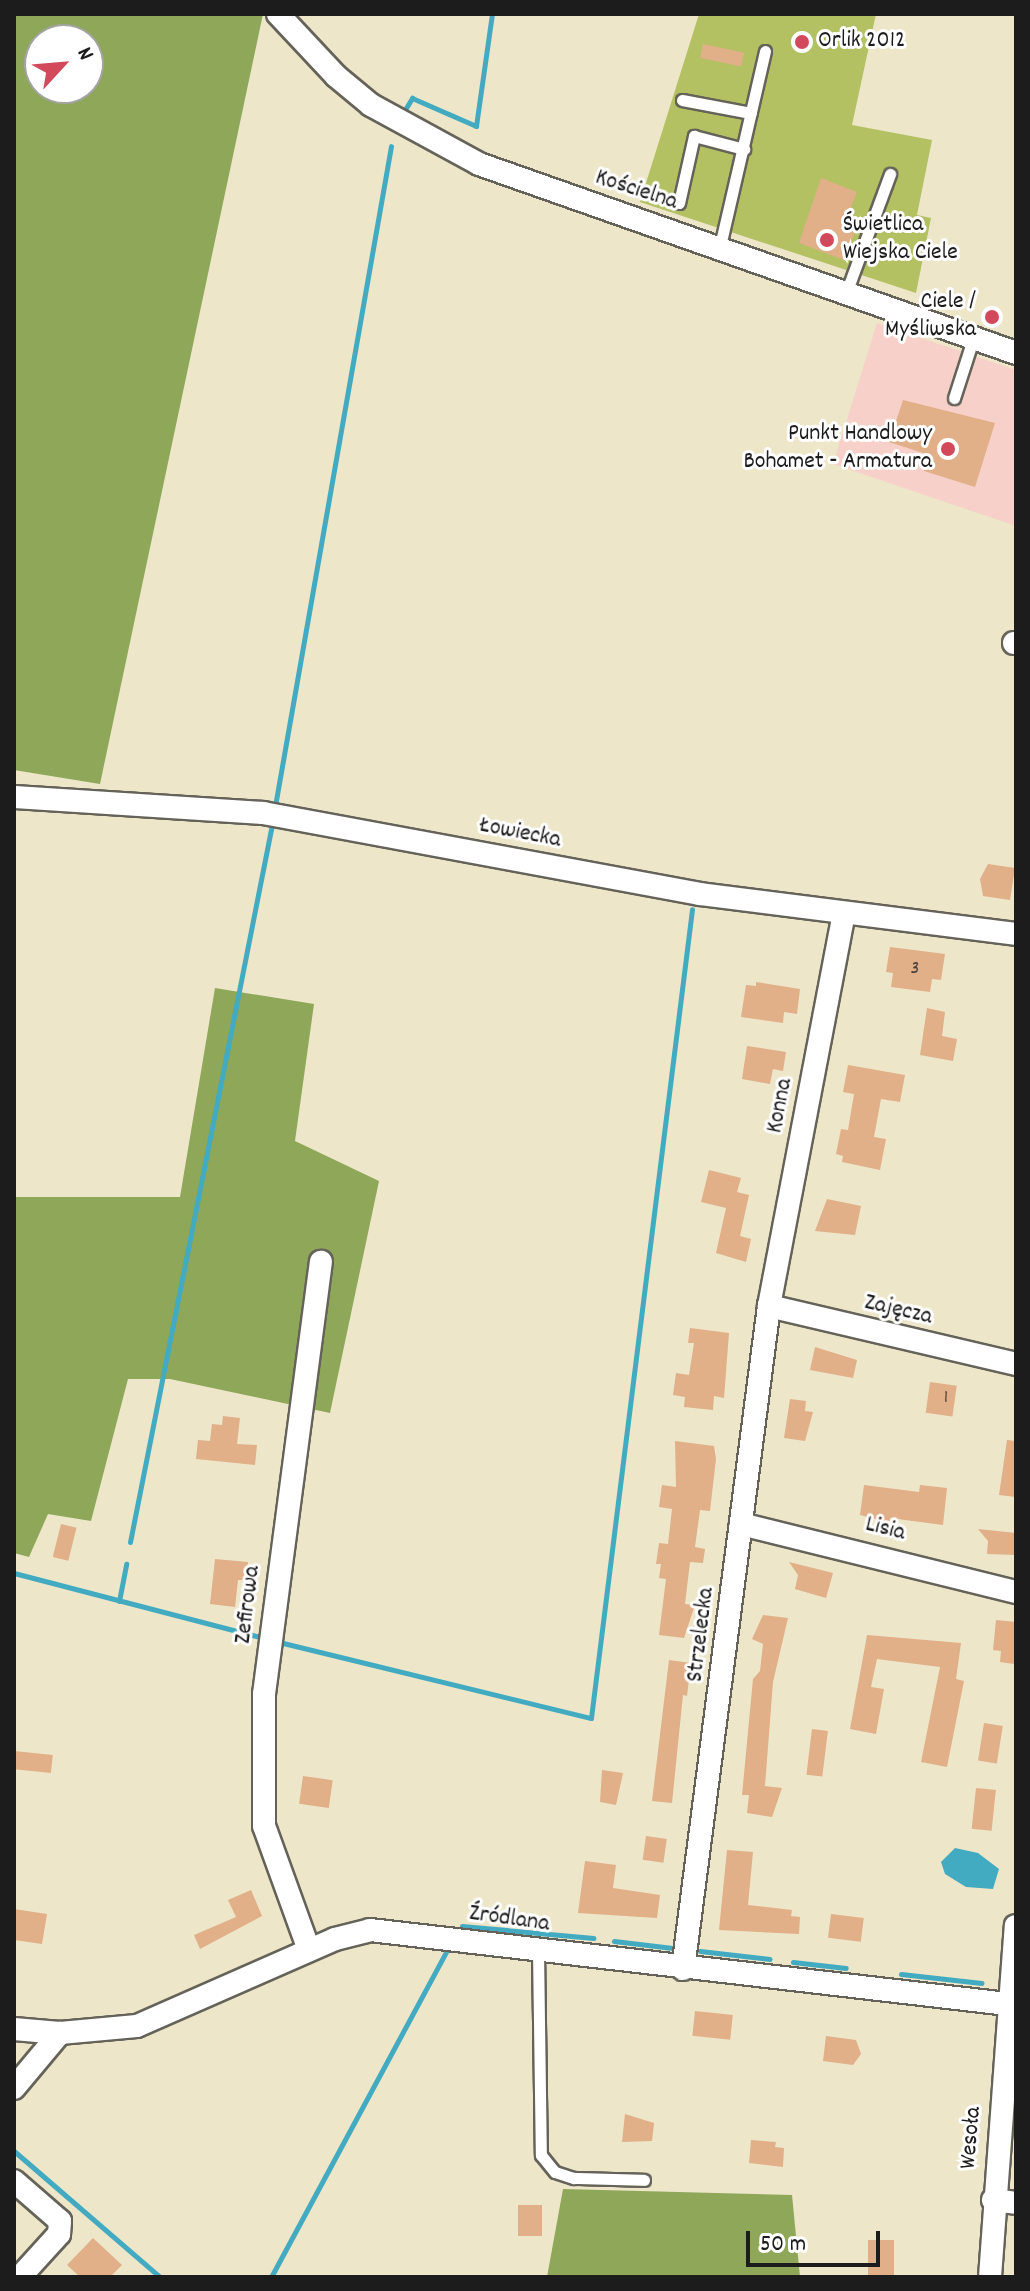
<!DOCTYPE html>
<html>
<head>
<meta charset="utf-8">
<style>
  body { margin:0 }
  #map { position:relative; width:1030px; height:2291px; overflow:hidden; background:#ede6c9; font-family:Dekko,sans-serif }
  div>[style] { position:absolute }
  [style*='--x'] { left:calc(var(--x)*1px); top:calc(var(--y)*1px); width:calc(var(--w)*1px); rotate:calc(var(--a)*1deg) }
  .built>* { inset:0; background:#f7d1c9 }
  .green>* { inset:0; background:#b3c163 }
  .forest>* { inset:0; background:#8ea759 }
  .water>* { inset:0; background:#42abc1 }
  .stream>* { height:5px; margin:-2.5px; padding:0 2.5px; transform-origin:2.5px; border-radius:2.5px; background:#42abc1 }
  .building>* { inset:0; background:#e1af88; transform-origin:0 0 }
  .roads { filter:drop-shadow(2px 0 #656359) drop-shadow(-2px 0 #656359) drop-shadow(0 2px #656359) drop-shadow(0 -2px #656359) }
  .lane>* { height:11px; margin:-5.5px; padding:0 5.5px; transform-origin:5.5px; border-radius:5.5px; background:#fff }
  .street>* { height:22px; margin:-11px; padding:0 11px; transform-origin:11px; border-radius:11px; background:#fff }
  .dots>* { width:22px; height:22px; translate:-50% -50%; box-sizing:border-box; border:4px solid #fff; border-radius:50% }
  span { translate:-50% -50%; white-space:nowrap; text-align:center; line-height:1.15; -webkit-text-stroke:6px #fff; paint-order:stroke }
  .number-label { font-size:20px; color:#4d4137 }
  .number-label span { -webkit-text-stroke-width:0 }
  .poi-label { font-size:24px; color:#1c1c1c }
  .left { translate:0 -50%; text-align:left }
  .right { translate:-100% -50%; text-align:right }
  .street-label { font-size:24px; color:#1c1c1c }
  .frame { position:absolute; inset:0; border:16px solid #1c1c1c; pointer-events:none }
  .north { position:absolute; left:24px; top:24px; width:80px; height:80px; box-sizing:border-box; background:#fff; border:2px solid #a4a4a4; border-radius:50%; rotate:64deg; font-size:22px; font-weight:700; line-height:32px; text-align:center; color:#1c1c1c }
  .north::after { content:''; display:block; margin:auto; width:28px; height:36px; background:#d1495b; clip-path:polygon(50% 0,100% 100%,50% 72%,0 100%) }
  .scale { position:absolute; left:746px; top:2231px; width:134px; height:36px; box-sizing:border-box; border:4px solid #1c1c1c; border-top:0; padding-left:10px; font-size:24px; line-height:28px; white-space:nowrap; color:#1c1c1c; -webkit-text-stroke:6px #fff; paint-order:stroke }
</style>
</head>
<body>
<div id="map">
  <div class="built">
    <i style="clip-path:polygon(877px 323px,1016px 370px,1016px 526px,833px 464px)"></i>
  </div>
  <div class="green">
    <i style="clip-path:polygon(699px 14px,876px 14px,852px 125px,932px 140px,917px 215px,931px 218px,916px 293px,640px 202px)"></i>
  </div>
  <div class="forest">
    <i style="clip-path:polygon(evenodd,14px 14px,263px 14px,100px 784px,14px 770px,14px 14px,40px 40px,88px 40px,88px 88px,40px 88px,40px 40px)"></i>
    <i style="clip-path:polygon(215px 988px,314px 1004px,295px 1141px,379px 1181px,330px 1413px,170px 1379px,128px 1379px,91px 1521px,48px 1514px,29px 1557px,14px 1553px,14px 1197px,180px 1197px)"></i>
    <i style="clip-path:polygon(563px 2189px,792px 2195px,800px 2277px,547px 2277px)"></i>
  </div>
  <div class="water">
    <i style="clip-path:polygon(955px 1848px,978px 1853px,999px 1869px,993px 1889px,966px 1887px,945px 1874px,941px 1862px)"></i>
  </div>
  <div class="stream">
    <i style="--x:406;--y:108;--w:12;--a:-59"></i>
    <i style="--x:412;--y:98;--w:70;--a:23.6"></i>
    <i style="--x:476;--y:126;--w:113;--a:-81.9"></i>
    <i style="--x:275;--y:806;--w:670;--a:-80.03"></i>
    <i style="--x:130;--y:1542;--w:732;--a:-78.81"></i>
    <i style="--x:14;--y:1573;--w:254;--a:14.6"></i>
    <i style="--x:119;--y:1601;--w:38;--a:-79"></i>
    <i style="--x:283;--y:1643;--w:317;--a:13.7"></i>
    <i style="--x:591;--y:1718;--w:815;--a:-82.88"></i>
    <i style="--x:462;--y:1926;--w:132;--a:5.2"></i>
    <i style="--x:614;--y:1941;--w:59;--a:6.8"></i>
    <i style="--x:700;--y:1951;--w:70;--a:6.5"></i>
    <i style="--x:793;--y:1962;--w:53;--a:6.5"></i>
    <i style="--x:901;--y:1974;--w:81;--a:6.4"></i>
    <i style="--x:14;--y:2151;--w:193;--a:40.8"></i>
    <i style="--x:271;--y:2277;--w:369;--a:-61.7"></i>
  </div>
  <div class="building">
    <i style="left:703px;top:44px;width:42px;height:14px;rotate:12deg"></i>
    <i style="clip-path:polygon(821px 178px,857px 192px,843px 227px,855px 231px,844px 260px,799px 243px)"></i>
    <i style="clip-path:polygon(903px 400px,995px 423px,975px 487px,924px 471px,929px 455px,889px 442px)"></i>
    <i style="clip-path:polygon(988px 864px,1015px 868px,1010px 900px,983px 896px,980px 879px)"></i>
    <i style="clip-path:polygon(890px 947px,945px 954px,941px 980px,932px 979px,930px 992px,891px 987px,893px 973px,886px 972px)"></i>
    <i style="clip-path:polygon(756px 982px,800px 989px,797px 1014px,784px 1012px,783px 1023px,741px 1017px,746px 985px,756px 986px)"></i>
    <i style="clip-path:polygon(927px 1008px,945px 1012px,942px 1036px,957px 1039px,953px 1061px,920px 1055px)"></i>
    <i style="clip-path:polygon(747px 1046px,786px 1052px,783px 1071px,773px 1069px,770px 1084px,742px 1079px)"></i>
    <i style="clip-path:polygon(848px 1065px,905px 1075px,900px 1102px,881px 1099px,874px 1137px,886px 1139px,880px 1170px,842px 1162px,843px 1156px,836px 1154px,841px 1129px,848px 1130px,854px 1094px,843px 1092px)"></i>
    <i style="clip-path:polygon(709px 1170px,741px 1178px,737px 1192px,749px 1195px,740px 1236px,751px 1239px,746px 1262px,716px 1253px,726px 1208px,701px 1202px)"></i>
    <i style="clip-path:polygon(827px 1199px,861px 1206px,855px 1235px,815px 1231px)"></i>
    <i style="clip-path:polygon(690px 1328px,729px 1333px,724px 1398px,714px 1396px,713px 1410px,684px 1407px,685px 1397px,673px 1395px,676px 1373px,689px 1375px,694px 1343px,688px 1343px)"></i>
    <i style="clip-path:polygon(815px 1347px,857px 1360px,853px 1378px,810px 1370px)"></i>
    <i style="left:930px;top:1382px;width:27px;height:31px;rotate:8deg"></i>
    <i style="clip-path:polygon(790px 1399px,806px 1401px,805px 1411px,813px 1412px,805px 1441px,784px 1438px)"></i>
    <i style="clip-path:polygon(223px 1416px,240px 1418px,237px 1444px,257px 1445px,255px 1465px,196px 1459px,198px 1440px,210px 1441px,212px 1424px,222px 1425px)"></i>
    <i style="clip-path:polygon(1007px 1440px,1016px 1441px,1016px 1497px,999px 1495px)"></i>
    <i style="clip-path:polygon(675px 1441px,714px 1446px,716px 1459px,710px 1511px,700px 1510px,695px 1547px,705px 1549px,703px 1563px,690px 1562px,685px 1604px,695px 1605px,684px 1638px,659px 1635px,666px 1579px,659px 1578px,661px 1564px,656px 1564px,659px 1543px,668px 1544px,672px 1509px,659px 1507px,662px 1485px,676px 1487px)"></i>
    <i style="clip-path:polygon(864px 1485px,919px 1492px,920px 1485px,947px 1488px,943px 1525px,890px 1518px,890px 1523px,860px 1515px)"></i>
    <i style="left:61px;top:1524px;width:16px;height:34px;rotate:14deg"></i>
    <i style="clip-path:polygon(978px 1529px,1016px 1533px,1016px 1555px,987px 1554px,988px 1541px)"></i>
    <i style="clip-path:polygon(215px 1559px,248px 1562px,247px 1580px,238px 1580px,235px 1607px,210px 1604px)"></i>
    <i style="clip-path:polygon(789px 1562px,833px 1573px,826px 1598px,795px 1589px,798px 1575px)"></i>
    <i style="clip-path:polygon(763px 1615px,788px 1618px,773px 1682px,765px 1786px,782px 1788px,772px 1817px,747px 1813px,749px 1795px,742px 1795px,753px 1679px,760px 1671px,763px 1644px,752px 1639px)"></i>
    <i style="clip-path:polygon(996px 1620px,1016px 1622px,1014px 1664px,1000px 1662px,1001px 1651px,993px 1650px)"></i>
    <i style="clip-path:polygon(867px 1635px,961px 1643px,956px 1679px,964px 1681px,947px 1767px,921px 1762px,940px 1667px,877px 1659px,871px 1687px,884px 1689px,876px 1734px,850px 1729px)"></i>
    <i style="clip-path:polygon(669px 1660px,691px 1663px,687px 1696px,683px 1695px,672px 1803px,652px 1801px)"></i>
    <i style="left:984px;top:1723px;width:19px;height:38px;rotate:9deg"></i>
    <i style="left:812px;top:1729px;width:16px;height:46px;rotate:7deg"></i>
    <i style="left:14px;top:1751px;width:39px;height:18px;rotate:6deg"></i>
    <i style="clip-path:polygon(602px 1770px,623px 1773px,616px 1805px,600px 1802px)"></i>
    <i style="left:303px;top:1776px;width:30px;height:28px;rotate:8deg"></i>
    <i style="left:976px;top:1788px;width:20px;height:41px;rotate:6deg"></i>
    <i style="left:646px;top:1836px;width:21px;height:24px;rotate:8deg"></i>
    <i style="clip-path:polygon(727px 1850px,753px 1852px,748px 1905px,792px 1910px,791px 1916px,800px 1917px,799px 1934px,719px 1930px)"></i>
    <i style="clip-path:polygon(585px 1861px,616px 1865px,613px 1888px,660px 1895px,657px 1918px,578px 1913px)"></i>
    <i style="clip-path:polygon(251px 1890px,262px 1916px,200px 1949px,194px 1935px,236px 1917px,228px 1900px)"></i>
    <i style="clip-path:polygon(14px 1909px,47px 1914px,42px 1944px,14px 1940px)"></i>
    <i style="left:831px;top:1914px;width:33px;height:24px;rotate:7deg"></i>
    <i style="left:695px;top:2011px;width:38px;height:25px;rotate:6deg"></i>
    <i style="clip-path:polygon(826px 2036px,856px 2040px,861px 2054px,853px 2065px,823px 2061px)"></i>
    <i style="clip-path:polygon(625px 2114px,654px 2123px,652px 2141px,622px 2142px)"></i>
    <i style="clip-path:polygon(751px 2140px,776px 2142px,775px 2147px,784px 2148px,783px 2167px,749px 2163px)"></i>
    <i style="left:518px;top:2205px;width:24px;height:31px"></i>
    <i style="clip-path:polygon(93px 2238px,122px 2265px,110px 2277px,80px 2277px,67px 2265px)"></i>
    <i style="left:868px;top:2240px;width:26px;height:37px"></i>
  </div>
  <div class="roads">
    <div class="lane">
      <i style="--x:682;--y:100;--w:70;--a:10.7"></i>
      <i style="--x:679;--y:203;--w:69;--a:-77.4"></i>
      <i style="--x:694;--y:136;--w:52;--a:14.6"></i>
      <i style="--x:720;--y:246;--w:200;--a:-77"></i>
      <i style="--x:846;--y:293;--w:127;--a:-69.7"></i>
      <i style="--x:954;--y:398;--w:62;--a:-72.1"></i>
      <i style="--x:538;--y:1950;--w:205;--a:89.2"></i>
      <i style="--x:541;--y:2155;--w:22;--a:51"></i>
      <i style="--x:555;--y:2172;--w:20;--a:18"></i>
      <i style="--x:574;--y:2178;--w:70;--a:1.6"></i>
    </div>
    <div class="street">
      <i style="--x:278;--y:14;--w:85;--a:46.9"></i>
      <i style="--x:336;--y:76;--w:45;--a:39.6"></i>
      <i style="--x:371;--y:105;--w:123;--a:28.6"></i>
      <i style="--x:479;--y:164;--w:569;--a:19.39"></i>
      <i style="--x:1014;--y:643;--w:2;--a:0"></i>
      <i style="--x:14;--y:797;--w:250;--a:3.7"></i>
      <i style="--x:263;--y:813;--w:444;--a:10.5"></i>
      <i style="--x:700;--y:894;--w:319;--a:7.2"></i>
      <i style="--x:769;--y:1306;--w:254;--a:13.2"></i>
      <i style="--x:741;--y:1524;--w:283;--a:13.9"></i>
      <i style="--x:309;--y:1950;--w:132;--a:-109.9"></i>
      <i style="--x:264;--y:1826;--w:132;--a:-90"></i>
      <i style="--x:264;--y:1694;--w:436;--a:-82.5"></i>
      <i style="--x:683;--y:1969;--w:669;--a:-82.61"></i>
      <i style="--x:769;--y:1306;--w:399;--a:-79.2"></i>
      <i style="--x:14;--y:2029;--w:46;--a:5"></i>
      <i style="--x:60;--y:2033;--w:77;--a:-5.2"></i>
      <i style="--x:137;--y:2026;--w:216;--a:-23.7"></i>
      <i style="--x:335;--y:1939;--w:36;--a:-14"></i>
      <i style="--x:370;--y:1930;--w:650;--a:6.62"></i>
      <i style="--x:14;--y:2088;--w:72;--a:-50.1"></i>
      <i style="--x:14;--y:2181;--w:61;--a:41"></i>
      <i style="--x:60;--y:2221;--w:13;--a:94"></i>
      <i style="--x:59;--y:2234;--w:58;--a:132.2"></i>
      <i style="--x:993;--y:2200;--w:23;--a:7"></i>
      <i style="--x:990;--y:2277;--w:352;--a:-85.8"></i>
    </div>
  </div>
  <div class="dots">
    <i style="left:802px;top:42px;background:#d1495b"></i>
    <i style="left:827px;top:240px;background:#d1495b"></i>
    <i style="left:992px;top:317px;background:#d1495b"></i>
    <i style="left:948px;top:449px;background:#d1495b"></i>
  </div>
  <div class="number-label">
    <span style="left:915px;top:969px">3</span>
    <span style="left:946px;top:1398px">1</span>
  </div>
  <div class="poi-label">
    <span class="left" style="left:818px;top:42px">Orlik 2012</span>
    <span class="left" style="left:843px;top:240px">Świetlica<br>Wiejska Ciele</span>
    <span class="right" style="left:976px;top:317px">Ciele /<br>Myśliwska</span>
    <span class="right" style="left:932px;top:449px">Punkt Handlowy<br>Bohamet - Armatura</span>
  </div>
  <div class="street-label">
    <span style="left:636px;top:191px;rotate:18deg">Kościelna</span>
    <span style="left:520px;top:834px;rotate:11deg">Łowiecka</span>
    <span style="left:781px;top:1106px;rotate:-79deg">Konna</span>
    <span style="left:898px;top:1311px;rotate:13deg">Zajęcza</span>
    <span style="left:885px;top:1530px;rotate:14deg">Lisia</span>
    <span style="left:249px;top:1605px;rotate:-83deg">Zefirowa</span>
    <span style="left:702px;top:1635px;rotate:-83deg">Strzelecka</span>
    <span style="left:509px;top:1920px;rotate:8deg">Źródlana</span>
    <span style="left:972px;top:2138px;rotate:-85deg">Wesoła</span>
  </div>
  <div class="frame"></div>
  <div class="north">N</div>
  <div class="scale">50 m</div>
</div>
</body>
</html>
